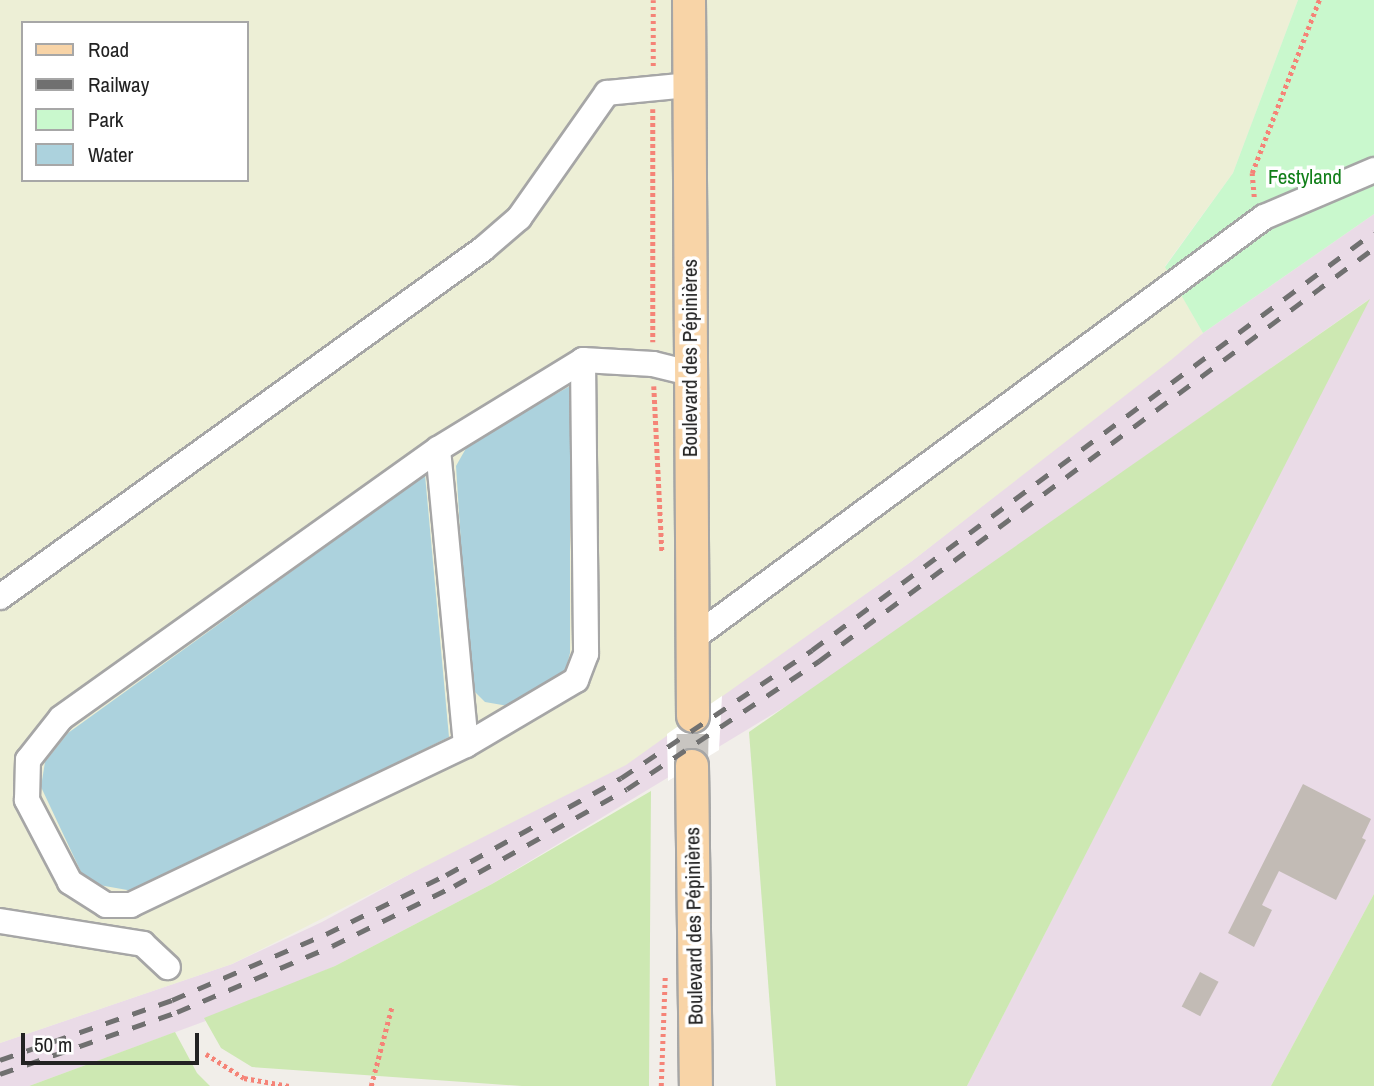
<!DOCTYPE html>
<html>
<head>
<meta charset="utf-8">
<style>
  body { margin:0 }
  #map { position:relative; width:1374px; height:1086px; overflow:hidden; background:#f1eee9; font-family:"Archivo Narrow",sans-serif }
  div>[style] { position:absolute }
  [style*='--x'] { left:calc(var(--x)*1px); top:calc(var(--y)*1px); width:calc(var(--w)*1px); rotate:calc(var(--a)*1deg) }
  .industrial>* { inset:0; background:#eadbe7 }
  .farmland>* { inset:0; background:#edefd6 }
  .grass>* { inset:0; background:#cde8b2 }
  .park>* { inset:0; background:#c9f8cd }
  .water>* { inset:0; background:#acd2dd }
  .pier>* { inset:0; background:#fff }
  .building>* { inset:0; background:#c2bbb5; transform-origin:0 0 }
  .major-tunnel>* { height:32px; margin-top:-16px; transform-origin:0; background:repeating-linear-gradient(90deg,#c8c5c1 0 32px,transparent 0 48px) }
  .path>* { height:4.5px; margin-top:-2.25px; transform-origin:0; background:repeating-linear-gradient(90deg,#f58377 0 3.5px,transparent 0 7px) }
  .roads { filter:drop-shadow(2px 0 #a6a6a6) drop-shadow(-2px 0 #a6a6a6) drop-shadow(0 2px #a6a6a6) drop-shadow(0 -2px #a6a6a6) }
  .minor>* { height:24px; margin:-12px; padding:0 12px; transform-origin:12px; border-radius:12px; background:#fff }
  .major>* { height:32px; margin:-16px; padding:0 16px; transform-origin:16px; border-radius:16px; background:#f8d4a7 }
  .rail>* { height:5px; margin-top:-2.5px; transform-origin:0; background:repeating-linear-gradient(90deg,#707070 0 14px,transparent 0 28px) }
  span { translate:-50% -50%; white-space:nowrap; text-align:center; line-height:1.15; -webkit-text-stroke:7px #fff; paint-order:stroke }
  .park-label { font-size:21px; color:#117f19 }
  .street-label { font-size:21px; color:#222 }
  .legend { position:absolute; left:21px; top:21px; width:228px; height:161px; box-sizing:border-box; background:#fff; border:2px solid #a7a7a7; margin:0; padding:9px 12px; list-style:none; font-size:21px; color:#222 }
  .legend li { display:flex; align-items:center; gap:14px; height:35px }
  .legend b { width:35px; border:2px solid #a7a7a7 }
  .scale { position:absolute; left:21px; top:1033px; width:178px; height:32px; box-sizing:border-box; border:4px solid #222; border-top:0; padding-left:9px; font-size:21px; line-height:24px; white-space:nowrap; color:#222; -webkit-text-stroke:5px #fff; paint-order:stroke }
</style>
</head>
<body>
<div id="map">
  <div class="industrial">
    <i style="clip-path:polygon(1374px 214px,1374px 894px,1271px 1086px,967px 1086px,1368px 300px,811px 691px,492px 884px,335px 966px,230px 1012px,29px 1086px,0 1086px,0 1043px,232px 964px,322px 922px,667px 734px,912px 561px,1203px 333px)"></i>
  </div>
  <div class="farmland">
    <i style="clip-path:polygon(evenodd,0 0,1298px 0,1233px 173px,1165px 266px,1203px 333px,1171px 360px,912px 561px,626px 765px,232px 964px,0 1043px,0 0,23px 23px,247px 23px,247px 180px,23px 180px,23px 23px)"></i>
  </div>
  <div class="grass">
    <i style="clip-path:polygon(1370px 299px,967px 1086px,776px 1086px,749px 732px)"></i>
    <i style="clip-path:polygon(651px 791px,649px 1086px,522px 1086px,252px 1067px,221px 1048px,204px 1018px,335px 966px,492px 884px)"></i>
    <i style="clip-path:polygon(1374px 894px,1374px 1086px,1271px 1086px)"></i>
    <i style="clip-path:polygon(175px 1032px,197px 1073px,210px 1086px,29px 1086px)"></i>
  </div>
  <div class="park">
    <i style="clip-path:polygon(1298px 0,1374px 0,1374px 214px,1203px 333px,1165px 267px,1233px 173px)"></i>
  </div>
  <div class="water">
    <i style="clip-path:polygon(570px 386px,570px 653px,565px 673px,508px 706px,485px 702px,473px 690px,469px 668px,456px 466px,469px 443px)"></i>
    <i style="clip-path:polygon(425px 475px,449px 737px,133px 891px,99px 885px,82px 874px,41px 787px,45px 762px,68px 733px)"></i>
  </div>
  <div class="pier">
    <i style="clip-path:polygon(722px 696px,719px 750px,668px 781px,667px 734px)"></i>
  </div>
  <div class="building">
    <i style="clip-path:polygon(1303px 784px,1371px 819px,1362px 838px,1366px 840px,1336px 900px,1279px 871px,1262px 905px,1272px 910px,1254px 947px,1228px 933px)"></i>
    <i style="left:1200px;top:972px;width:21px;height:39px;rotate:28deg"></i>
  </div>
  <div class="major-tunnel">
    <i style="--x:692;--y:766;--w:50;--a:-88.9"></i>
  </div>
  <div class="path">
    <i style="--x:653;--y:66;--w:66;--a:-90"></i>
    <i style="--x:653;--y:109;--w:233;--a:90"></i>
    <i style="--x:1254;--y:197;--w:24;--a:-95"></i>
    <i style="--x:1252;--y:173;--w:186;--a:-68.8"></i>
    <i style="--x:654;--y:386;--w:166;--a:87.2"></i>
    <i style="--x:206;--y:1054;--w:45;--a:32.3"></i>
    <i style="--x:244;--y:1078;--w:46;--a:10.1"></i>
    <i style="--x:371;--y:1086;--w:83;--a:-75.3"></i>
    <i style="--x:661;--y:1086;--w:111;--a:-87.9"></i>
  </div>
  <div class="roads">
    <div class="minor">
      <i style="--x:583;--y:360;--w:294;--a:89.4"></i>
      <i style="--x:586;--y:654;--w:28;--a:111"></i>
      <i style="--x:576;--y:680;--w:128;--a:149.4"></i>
      <i style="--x:466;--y:745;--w:371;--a:154.5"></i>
      <i style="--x:131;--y:905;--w:25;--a:180"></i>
      <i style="--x:106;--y:905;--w:43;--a:-147.4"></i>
      <i style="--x:70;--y:882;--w:93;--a:-117.7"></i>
      <i style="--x:27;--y:800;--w:40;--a:-88.6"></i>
      <i style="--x:28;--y:760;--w:53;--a:-51.8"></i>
      <i style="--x:61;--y:718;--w:463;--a:-35.5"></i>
      <i style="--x:438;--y:449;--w:170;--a:-31.5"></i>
      <i style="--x:583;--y:360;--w:70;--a:3.3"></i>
      <i style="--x:653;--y:364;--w:37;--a:14"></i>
      <i style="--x:438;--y:449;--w:297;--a:84.6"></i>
      <i style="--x:0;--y:597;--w:595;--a:-35.77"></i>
      <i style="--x:483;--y:249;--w:48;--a:-40.7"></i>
      <i style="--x:519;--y:218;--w:153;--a:-54.9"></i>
      <i style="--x:607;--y:93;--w:82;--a:-5.6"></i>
      <i style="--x:692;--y:639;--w:711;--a:-36.42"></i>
      <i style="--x:1264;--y:217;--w:120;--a:-23.1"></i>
      <i style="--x:0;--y:921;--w:145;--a:9.1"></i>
      <i style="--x:143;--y:944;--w:34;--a:43"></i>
    </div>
    <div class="major">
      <i style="--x:689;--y:0;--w:716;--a:89.68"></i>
      <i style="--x:692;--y:766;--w:320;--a:89.3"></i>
    </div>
  </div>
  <div class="rail">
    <i style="--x:0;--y:1060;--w:182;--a:-19.2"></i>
    <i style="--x:172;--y:1000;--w:168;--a:-23.2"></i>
    <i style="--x:326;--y:934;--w:134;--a:-26.2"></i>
    <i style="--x:446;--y:875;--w:200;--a:-29"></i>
    <i style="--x:621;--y:778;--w:230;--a:-33.8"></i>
    <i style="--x:812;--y:650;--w:700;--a:-36.64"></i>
    <i style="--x:0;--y:1074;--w:188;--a:-19.3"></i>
    <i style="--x:177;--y:1012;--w:168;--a:-23.1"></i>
    <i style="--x:332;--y:946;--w:136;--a:-26.2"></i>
    <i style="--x:454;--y:886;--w:198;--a:-29.3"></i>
    <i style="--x:627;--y:789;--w:231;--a:-33.7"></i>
    <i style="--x:819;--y:661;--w:692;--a:-36.65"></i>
  </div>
  <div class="park-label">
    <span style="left:1305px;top:177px">Festyland</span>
  </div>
  <div class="street-label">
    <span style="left:690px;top:358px;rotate:-90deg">Boulevard des Pépinières</span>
    <span style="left:694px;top:926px;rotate:-91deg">Boulevard des Pépinières</span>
  </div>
  <ul class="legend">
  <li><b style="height:9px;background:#f8d4a7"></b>Road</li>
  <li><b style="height:9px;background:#707070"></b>Railway</li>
  <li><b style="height:19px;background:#c9f8cd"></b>Park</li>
  <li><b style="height:19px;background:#acd2dd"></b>Water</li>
  </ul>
  <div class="scale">50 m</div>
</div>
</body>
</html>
